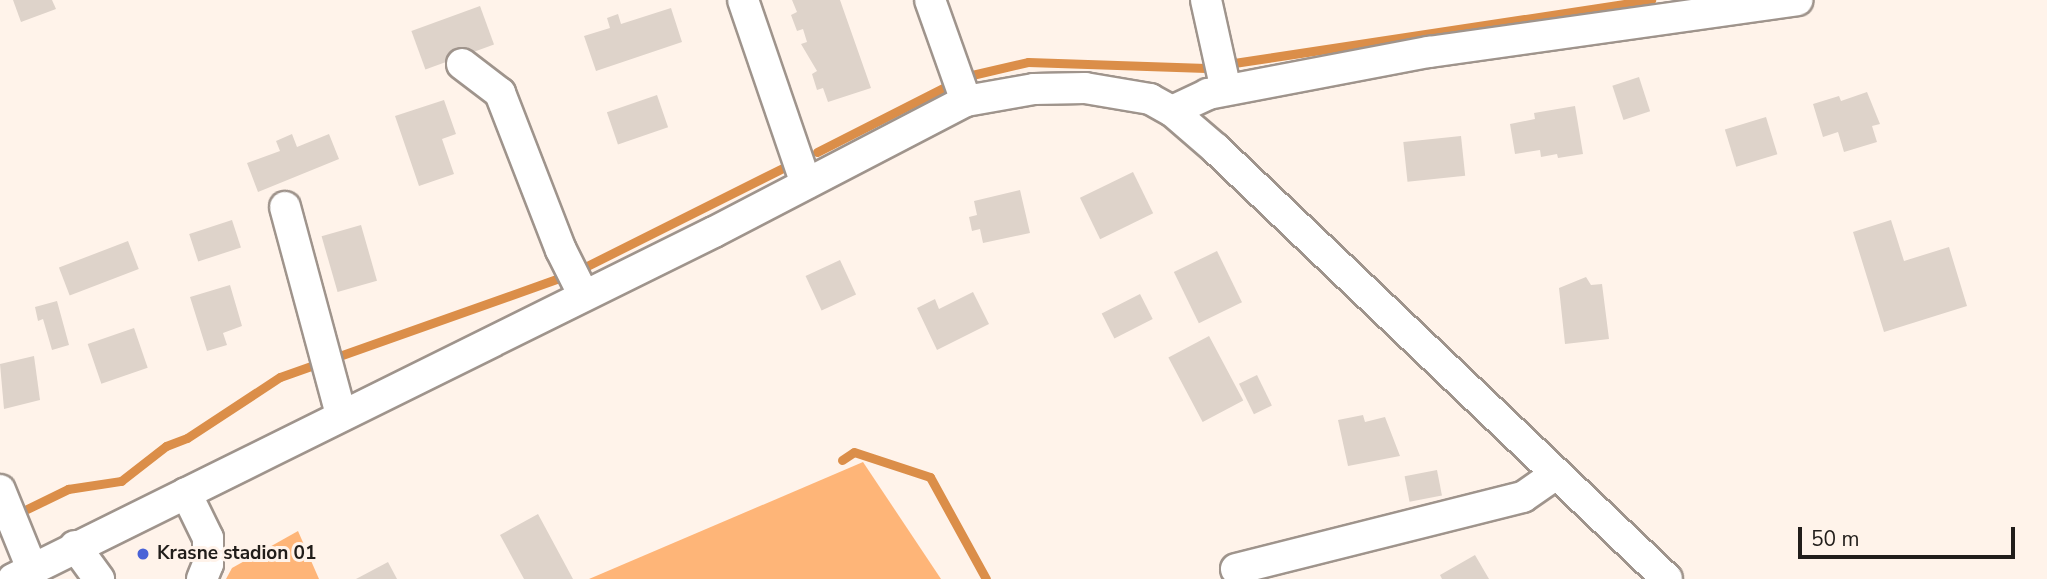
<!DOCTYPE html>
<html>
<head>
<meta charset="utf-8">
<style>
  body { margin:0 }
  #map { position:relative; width:2047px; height:579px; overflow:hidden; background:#fff3ea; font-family:"Nunito Sans",sans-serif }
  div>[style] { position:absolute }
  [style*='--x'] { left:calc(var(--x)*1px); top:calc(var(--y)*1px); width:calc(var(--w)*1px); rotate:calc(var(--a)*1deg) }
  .green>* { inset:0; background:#feb578 }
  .stream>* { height:9px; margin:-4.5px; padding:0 4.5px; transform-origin:4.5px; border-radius:4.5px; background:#db8e49 }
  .building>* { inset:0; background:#ded3ca; transform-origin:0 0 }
  .roads { filter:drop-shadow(2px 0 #9f948c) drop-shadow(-2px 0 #9f948c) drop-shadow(0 2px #9f948c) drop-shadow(0 -2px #9f948c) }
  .minor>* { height:30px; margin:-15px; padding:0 15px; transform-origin:15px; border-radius:15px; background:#fff }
  .dots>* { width:19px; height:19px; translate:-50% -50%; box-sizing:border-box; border:4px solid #fff3ea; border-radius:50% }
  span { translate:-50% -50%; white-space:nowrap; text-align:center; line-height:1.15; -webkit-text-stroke:6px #fff3ea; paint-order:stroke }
  .poi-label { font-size:19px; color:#211d1a; font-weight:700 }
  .left { translate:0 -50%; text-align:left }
  .scale { position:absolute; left:1798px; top:527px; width:217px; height:32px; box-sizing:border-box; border:4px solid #211d1a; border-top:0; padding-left:9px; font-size:21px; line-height:24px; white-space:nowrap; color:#211d1a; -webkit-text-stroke:5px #fff3ea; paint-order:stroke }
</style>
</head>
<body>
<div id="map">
  <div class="green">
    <i style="clip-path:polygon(863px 462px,941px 579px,589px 579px)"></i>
    <i style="clip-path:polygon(298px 531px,319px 579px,226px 579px,232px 568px)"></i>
  </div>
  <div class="stream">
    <i style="--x:1234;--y:63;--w:422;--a:-8.6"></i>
    <i style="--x:972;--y:75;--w:57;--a:-13.1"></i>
    <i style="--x:1028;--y:62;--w:178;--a:1.9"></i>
    <i style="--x:817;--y:152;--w:144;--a:-26.9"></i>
    <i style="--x:585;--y:267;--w:228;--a:-26.6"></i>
    <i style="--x:842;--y:460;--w:14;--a:-34"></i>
    <i style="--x:854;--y:452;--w:80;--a:18.2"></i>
    <i style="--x:930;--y:477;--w:116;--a:61.2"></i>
    <i style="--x:27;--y:509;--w:46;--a:-26"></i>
    <i style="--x:68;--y:489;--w:54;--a:-8.6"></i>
    <i style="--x:121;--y:481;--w:57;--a:-37.9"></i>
    <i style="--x:166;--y:446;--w:22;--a:-21"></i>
    <i style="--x:187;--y:438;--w:111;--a:-33.3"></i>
    <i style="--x:280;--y:377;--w:297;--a:-19.5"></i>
  </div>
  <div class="building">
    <i style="clip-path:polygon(13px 0,52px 0,56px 9px,21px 22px)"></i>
    <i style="clip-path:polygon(792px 0,840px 0,871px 88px,828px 102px,823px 88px,817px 90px,812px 74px,817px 71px,801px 44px,807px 42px,803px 29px,797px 31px,791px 15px,797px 12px)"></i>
    <i style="left:480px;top:6px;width:41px;height:73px;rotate:70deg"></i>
    <i style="clip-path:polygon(671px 8px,682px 42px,596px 71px,584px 36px,610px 28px,607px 18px,618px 14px,621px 24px)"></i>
    <i style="left:1639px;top:77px;width:36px;height:28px;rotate:72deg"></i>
    <i style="clip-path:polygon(1867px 92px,1880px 124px,1872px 126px,1877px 142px,1844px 152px,1838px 132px,1823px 137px,1813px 104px,1839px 96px,1841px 101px)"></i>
    <i style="left:657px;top:95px;width:34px;height:53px;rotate:71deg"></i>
    <i style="clip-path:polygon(444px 100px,456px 134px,442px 139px,454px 174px,419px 186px,395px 116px)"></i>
    <i style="clip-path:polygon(1575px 106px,1583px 154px,1558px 158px,1557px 154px,1541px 157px,1540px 150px,1515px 154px,1510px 124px,1535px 119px,1534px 113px)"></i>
    <i style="left:1766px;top:117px;width:39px;height:43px;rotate:73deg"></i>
    <i style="clip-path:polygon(292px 134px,297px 147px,329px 134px,339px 159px,258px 192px,247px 163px,280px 151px,276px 141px)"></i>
    <i style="left:1461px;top:136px;width:40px;height:58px;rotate:84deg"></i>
    <i style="left:1133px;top:172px;width:46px;height:59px;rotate:64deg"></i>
    <i style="clip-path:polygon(1020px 190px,1030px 233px,983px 243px,980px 229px,972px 231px,969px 217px,977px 215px,974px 201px)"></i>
    <i style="left:232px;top:220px;width:29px;height:45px;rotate:72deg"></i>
    <i style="clip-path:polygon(1891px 220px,1904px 261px,1949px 247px,1967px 306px,1884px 332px,1853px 232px)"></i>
    <i style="left:361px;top:225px;width:58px;height:41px;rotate:74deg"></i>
    <i style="left:128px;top:241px;width:30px;height:74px;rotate:69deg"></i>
    <i style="left:1217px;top:251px;width:57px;height:48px;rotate:64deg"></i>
    <i style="left:840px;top:260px;width:38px;height:38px;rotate:65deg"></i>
    <i style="clip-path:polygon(1586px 277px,1591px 285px,1602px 284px,1609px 339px,1565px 344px,1559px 288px)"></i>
    <i style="clip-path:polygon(230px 285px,242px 326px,223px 333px,227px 345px,207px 351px,190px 297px)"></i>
    <i style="clip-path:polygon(973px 292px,989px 324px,937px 350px,917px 308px,935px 299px,939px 309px)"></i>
    <i style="left:1140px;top:294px;width:28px;height:43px;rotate:63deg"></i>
    <i style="clip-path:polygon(57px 301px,69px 345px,52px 350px,43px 319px,38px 321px,35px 307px)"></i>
    <i style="left:134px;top:328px;width:42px;height:49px;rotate:71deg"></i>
    <i style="left:1209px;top:336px;width:73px;height:46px;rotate:62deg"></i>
    <i style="clip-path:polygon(34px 356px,40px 400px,4px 409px,0 364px)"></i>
    <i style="left:1257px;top:375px;width:34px;height:20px;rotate:64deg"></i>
    <i style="clip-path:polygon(1363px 415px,1365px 422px,1385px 417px,1400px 456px,1348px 466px,1338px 420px)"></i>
    <i style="left:1437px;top:470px;width:26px;height:33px;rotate:79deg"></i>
    <i style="clip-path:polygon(538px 514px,573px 579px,524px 579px,500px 535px)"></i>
    <i style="clip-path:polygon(1475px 555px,1489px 579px,1442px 579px,1440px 575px)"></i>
    <i style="clip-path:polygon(388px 562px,397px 579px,356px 579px)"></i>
  </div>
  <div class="roads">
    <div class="minor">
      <i style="--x:743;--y:0;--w:194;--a:71.1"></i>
      <i style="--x:930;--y:0;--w:107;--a:70.4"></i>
      <i style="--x:1206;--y:0;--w:92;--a:77.5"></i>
      <i style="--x:462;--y:64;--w:48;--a:37.3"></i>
      <i style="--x:500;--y:93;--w:168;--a:68.8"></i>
      <i style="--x:561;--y:250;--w:51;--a:63.4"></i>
      <i style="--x:1172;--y:111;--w:40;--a:-25"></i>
      <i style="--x:1208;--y:94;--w:225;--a:-10.8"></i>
      <i style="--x:1429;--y:52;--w:372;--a:-8"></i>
      <i style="--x:285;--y:207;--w:214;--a:74.9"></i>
      <i style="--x:0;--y:490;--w:85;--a:67.9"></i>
      <i style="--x:186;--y:493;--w:50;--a:63.9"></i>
      <i style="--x:208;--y:538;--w:26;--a:90"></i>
      <i style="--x:208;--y:564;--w:16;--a:112"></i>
      <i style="--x:75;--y:546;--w:41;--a:54"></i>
      <i style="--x:1236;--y:569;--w:296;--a:-14.1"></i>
      <i style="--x:1523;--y:497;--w:40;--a:-34.9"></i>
      <i style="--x:13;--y:579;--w:782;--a:-26.34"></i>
      <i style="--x:714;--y:232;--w:284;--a:-27.5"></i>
      <i style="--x:966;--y:101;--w:69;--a:-10"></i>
      <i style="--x:1034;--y:89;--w:51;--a:-1.1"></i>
      <i style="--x:1085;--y:88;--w:66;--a:9.6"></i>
      <i style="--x:1150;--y:99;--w:25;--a:29"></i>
      <i style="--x:1172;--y:111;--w:58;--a:40.8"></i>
      <i style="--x:1216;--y:149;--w:623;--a:43.63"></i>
    </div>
  </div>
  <div class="dots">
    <i style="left:143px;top:554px;background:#4962d7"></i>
  </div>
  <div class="poi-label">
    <span class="left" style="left:157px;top:554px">Krasne stadion 01</span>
  </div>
  <div class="scale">50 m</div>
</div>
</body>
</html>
